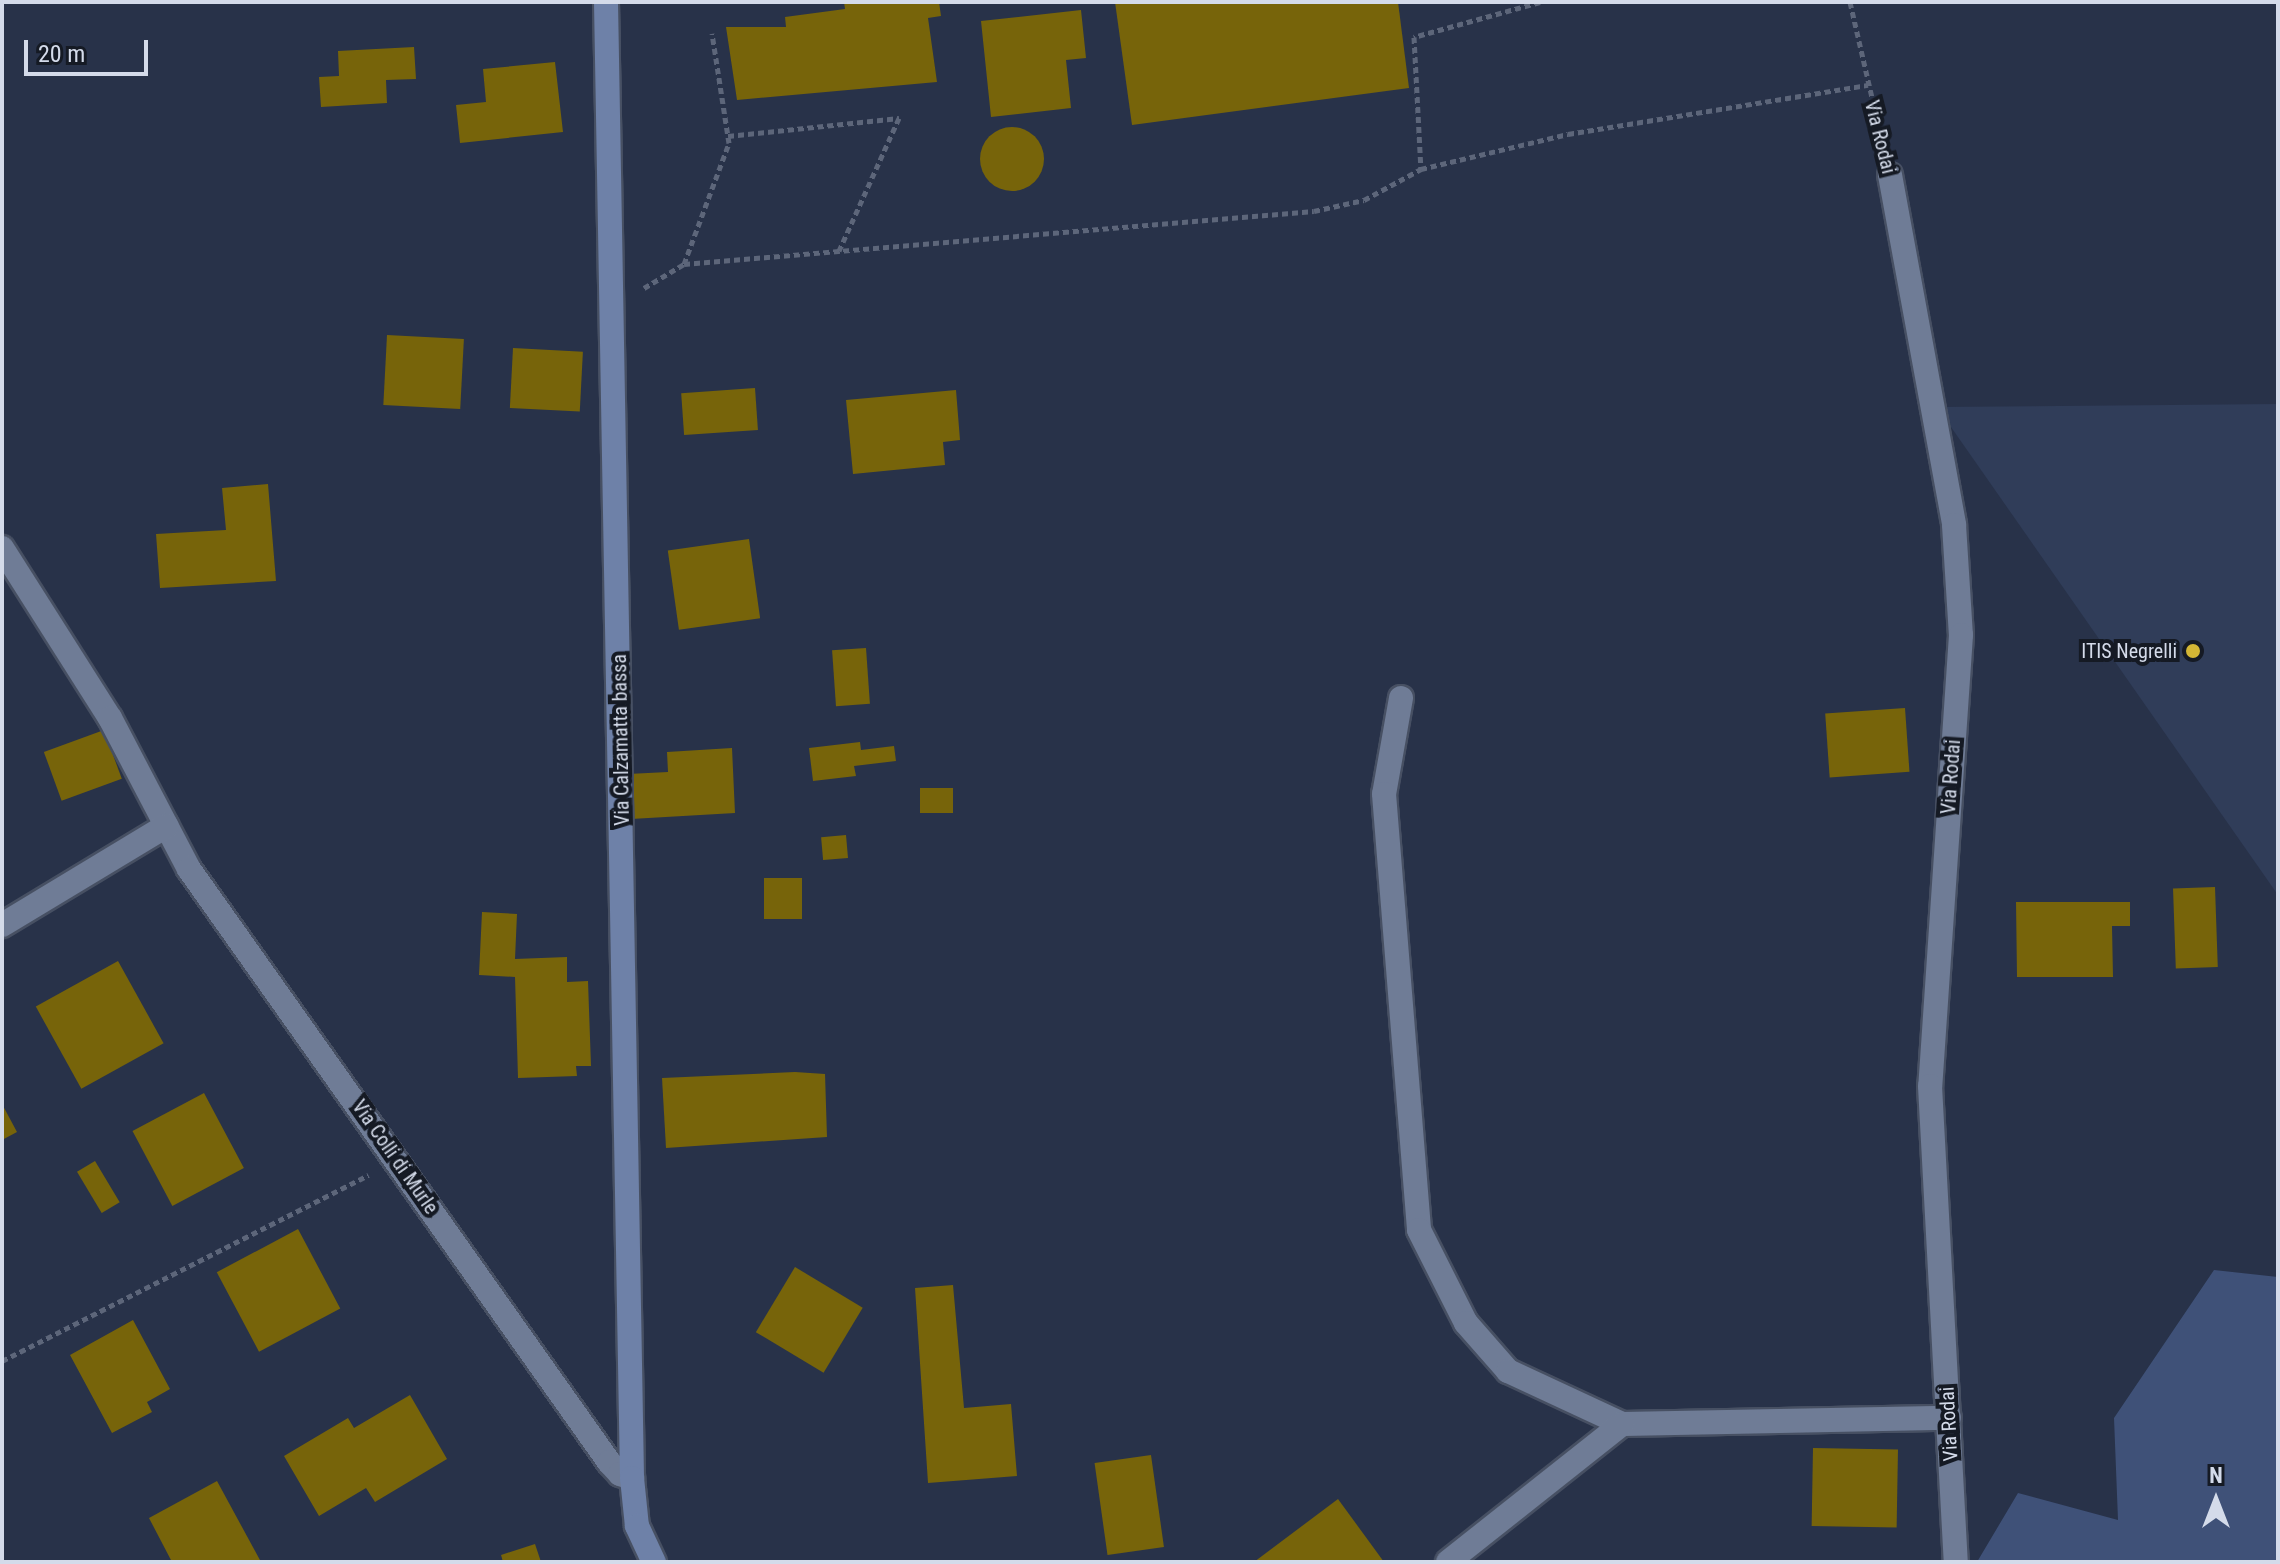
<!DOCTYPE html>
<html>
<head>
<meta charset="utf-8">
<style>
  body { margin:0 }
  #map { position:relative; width:2280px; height:1564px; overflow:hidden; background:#283249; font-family:"Roboto Condensed",sans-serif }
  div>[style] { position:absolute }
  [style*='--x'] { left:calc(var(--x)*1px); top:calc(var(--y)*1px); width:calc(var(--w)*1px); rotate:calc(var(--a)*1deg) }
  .built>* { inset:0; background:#303d59 }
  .green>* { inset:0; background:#3f5178 }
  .building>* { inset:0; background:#77640a; transform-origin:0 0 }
  .round { border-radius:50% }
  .path>* { height:5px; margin-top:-2.5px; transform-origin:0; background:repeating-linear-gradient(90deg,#5d667a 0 6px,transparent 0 10px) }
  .roads { filter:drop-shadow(2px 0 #475063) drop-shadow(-2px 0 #475063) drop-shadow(0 2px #475063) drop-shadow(0 -2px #475063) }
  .street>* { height:24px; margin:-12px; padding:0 12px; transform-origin:12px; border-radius:12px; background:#6f7c96 }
  .secondary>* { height:24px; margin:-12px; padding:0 12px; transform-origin:12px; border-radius:12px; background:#6e81a8 }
  .dots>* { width:22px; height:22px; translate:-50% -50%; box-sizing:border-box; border:4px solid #151a24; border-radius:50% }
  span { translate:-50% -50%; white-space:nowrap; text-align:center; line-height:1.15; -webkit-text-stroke:8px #151a24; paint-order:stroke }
  .street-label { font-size:20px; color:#d4dbea }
  .poi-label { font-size:20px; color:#d4dbea }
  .right { translate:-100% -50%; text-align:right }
  .frame { position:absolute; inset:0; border:4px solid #d4dbea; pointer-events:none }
  .north { position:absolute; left:2176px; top:1460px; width:80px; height:80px; -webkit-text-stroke:6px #151a24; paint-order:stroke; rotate:0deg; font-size:22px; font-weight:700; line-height:32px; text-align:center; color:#d4dbea }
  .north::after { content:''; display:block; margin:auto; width:28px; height:36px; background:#d4dbea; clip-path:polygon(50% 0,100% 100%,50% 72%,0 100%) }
  .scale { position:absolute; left:24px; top:40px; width:124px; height:36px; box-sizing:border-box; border:4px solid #d4dbea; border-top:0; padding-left:10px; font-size:24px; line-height:28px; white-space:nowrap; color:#d4dbea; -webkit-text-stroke:6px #151a24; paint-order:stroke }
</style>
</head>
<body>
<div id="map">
  <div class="built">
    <i style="clip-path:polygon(2278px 404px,2278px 895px,1937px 407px)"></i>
  </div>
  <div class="green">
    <i style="clip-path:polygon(2214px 1270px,2278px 1277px,2278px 1562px,1977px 1562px,2018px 1493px,2118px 1520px,2114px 1418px)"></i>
  </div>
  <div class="building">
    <i style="clip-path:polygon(844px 2px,939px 2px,941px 16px,928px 18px,937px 82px,737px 100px,726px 27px,786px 27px,785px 17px,845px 9px)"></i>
    <i style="clip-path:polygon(1115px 2px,1398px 2px,1409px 88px,1132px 125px)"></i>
    <i style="clip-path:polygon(1081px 10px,1086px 58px,1066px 60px,1071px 108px,991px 117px,981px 21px)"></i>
    <i style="clip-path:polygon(414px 47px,416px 79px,386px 80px,387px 103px,321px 107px,319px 77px,339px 76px,338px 51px)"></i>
    <i style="clip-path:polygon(555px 62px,563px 132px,460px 143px,456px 105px,486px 102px,483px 69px)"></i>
    <i class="round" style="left:980px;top:127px;width:64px;height:64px"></i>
    <i style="left:387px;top:335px;width:77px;height:70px;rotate:3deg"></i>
    <i style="left:513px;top:348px;width:70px;height:60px;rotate:3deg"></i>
    <i style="left:755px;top:388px;width:42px;height:74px;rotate:86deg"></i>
    <i style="clip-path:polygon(956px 390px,960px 440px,943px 442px,945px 465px,853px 474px,846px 400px)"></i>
    <i style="clip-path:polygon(268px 484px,276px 581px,160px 588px,156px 534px,226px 530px,222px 488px)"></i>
    <i style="left:749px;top:539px;width:80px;height:82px;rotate:82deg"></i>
    <i style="left:866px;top:648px;width:56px;height:34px;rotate:86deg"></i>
    <i style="left:1905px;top:708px;width:64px;height:80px;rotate:86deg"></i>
    <i style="left:104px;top:730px;width:52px;height:64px;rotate:70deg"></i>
    <i style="clip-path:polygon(860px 742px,861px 750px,894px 746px,896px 761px,854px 766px,856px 776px,813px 781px,809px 748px)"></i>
    <i style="clip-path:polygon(732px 748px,735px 813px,631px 819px,628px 774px,668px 772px,667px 752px)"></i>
    <i style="left:920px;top:788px;width:33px;height:25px"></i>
    <i style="left:846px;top:835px;width:23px;height:25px;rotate:85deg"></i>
    <i style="left:764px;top:878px;width:38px;height:41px"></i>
    <i style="left:2215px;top:887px;width:80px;height:42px;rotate:88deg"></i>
    <i style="clip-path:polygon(2016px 902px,2130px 902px,2130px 926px,2112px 926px,2113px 977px,2017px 977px)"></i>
    <i style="clip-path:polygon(482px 912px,517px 914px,515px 959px,567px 957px,567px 982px,588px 981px,591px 1066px,576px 1066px,577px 1076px,518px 1078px,515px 977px,479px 975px)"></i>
    <i style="left:118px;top:961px;width:94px;height:94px;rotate:61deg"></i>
    <i style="clip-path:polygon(795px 1072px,825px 1074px,827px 1137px,666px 1148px,662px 1078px)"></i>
    <i style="left:204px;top:1093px;width:85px;height:81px;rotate:62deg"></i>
    <i style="clip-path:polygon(2px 1104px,17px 1132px,2px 1140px)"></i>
    <i style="left:95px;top:1161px;width:48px;height:21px;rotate:59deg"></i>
    <i style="left:298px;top:1229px;width:90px;height:92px;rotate:62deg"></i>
    <i style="left:795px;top:1267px;width:79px;height:76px;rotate:31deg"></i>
    <i style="clip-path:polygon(953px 1285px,964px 1408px,1011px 1404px,1017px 1476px,928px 1483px,915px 1288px)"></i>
    <i style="clip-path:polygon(133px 1320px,170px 1389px,147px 1402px,152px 1412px,112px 1433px,70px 1355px)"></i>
    <i style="clip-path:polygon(410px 1395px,447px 1459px,375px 1502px,366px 1488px,319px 1516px,284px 1456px,348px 1418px,354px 1428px)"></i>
    <i style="left:1813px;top:1448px;width:85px;height:78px;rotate:1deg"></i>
    <i style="left:1151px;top:1455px;width:93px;height:57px;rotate:82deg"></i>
    <i style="clip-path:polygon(217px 1481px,261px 1562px,172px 1562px,149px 1518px)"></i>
    <i style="clip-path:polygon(1338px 1499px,1384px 1562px,1254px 1562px)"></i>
    <i style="clip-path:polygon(535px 1544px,541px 1562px,503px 1562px,501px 1555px)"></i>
  </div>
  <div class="path">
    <i style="--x:1540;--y:2;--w:131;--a:164.5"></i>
    <i style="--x:1414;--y:37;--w:132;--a:87"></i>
    <i style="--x:1421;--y:169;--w:151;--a:-13.4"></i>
    <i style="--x:1568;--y:134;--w:304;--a:-9.3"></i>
    <i style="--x:1850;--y:2;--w:147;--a:77"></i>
    <i style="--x:728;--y:136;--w:172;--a:-6"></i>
    <i style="--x:899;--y:118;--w:146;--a:114.3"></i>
    <i style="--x:684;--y:264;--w:129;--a:-69.6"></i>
    <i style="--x:729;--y:143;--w:111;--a:-98.8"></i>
    <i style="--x:644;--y:288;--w:47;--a:-31"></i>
    <i style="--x:684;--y:264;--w:632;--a:-4.81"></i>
    <i style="--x:1314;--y:211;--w:51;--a:-12.4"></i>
    <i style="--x:1364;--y:200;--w:65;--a:-28.5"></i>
    <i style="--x:2;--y:1361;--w:411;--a:-26.9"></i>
  </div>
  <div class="roads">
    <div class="street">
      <i style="--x:1890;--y:175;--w:356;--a:79.6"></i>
      <i style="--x:1954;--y:525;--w:110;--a:86.4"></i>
      <i style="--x:1961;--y:635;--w:452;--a:93.9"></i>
      <i style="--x:1930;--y:1086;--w:477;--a:86.9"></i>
      <i style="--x:2;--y:548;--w:201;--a:57.6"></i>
      <i style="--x:110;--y:718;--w:170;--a:62.4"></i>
      <i style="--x:189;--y:869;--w:727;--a:54.69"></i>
      <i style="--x:609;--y:1462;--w:16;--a:47"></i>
      <i style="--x:620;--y:1474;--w:13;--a:18"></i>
      <i style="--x:1401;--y:698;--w:97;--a:100"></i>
      <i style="--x:1384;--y:794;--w:437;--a:85.4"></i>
      <i style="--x:1419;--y:1230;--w:104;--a:63.2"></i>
      <i style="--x:1466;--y:1323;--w:64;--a:48.8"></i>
      <i style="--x:1508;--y:1371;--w:126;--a:24.9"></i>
      <i style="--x:1622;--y:1424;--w:327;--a:-1.1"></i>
      <i style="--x:2;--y:925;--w:192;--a:-31.1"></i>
      <i style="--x:1448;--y:1562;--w:222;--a:-38.4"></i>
    </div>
    <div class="secondary">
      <i style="--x:606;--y:2;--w:1476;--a:88.99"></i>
      <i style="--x:632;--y:1478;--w:48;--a:84.1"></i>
      <i style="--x:637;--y:1526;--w:40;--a:65"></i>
    </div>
  </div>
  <div class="dots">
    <i style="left:2193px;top:651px;background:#d3b635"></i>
  </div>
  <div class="street-label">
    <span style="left:1880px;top:137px;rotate:76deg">Via Rodai</span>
    <span style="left:621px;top:740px;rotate:-91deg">Via Calzamatta bassa</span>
    <span style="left:1951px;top:777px;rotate:-86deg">Via Rodai</span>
    <span style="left:395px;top:1157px;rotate:55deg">Via Colli di Murle</span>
    <span style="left:1949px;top:1424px;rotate:-93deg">Via Rodai</span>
  </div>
  <div class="poi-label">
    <span class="right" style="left:2177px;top:651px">ITIS Negrelli</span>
  </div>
  <div class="frame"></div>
  <div class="north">N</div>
  <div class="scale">20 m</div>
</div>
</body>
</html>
